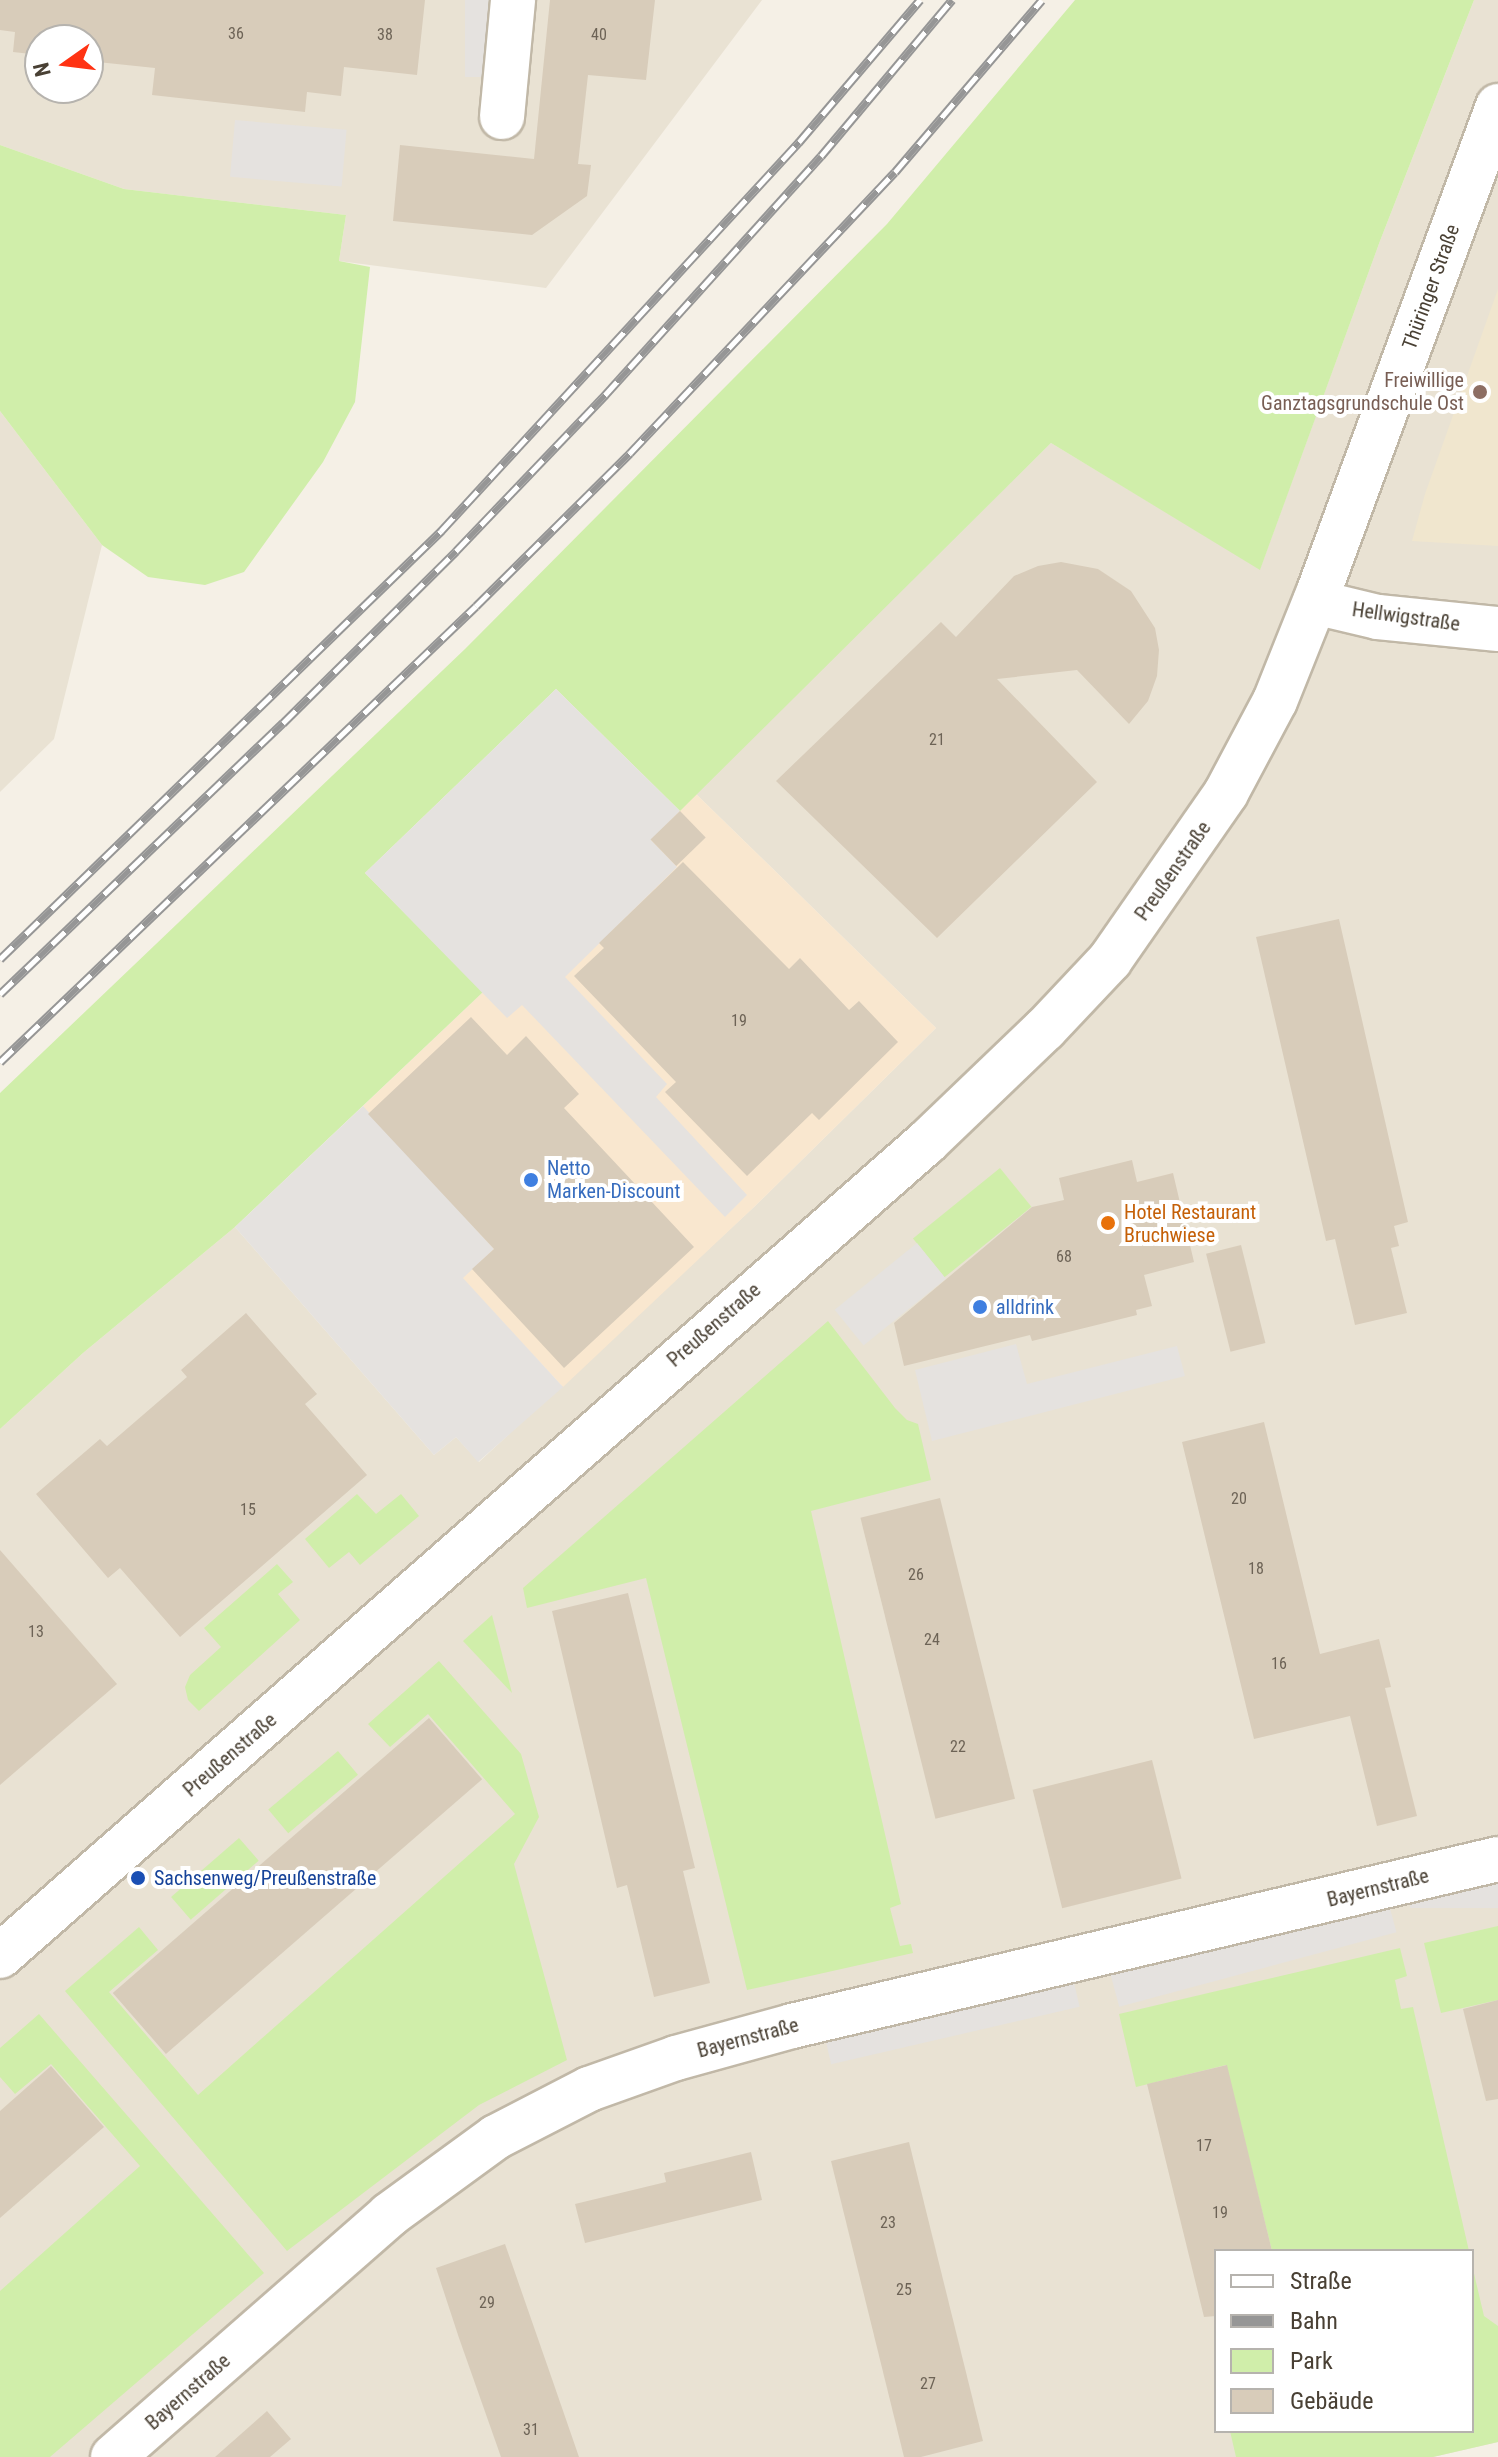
<!DOCTYPE html>
<html>
<head>
<meta charset="utf-8">
<style>
  body { margin:0 }
  #map { position:relative; width:1498px; height:2457px; overflow:hidden; background:#f5f0e6; font-family:"Roboto Condensed",sans-serif }
  div>[style] { position:absolute }
  [style*='--x'] { left:calc(var(--x)*1px); top:calc(var(--y)*1px); width:calc(var(--w)*1px); rotate:calc(var(--a)*1deg) }
  .residential>* { inset:0; background:#e9e2d3 }
  .commercial>* { inset:0; background:#f9e7cf }
  .education>* { inset:0; background:#f0e6ce }
  .green>* { inset:0; background:#d0eeaa; transform-origin:0 0 }
  .parking>* { inset:0; background:#e5e2df; transform-origin:0 0 }
  .building>* { inset:0; background:#d8ccba; transform-origin:0 0 }
  .roads { filter:drop-shadow(2px 0 #c1b8a7) drop-shadow(-2px 0 #c1b8a7) drop-shadow(0 2px #c1b8a7) drop-shadow(0 -2px #c1b8a7) }
  .minor>* { height:44px; margin:-22px; padding:0 22px; transform-origin:22px; border-radius:22px; background:#fff }
  .rail>* { height:9px; margin-top:-4.5px; transform-origin:0; background:repeating-linear-gradient(90deg,#fff 0 18px,#969696 0 36px); box-sizing:border-box; border-block:2px solid #969696 }
  .dots>* { width:22px; height:22px; translate:-50% -50%; box-sizing:border-box; border:4px solid #fff; border-radius:50% }
  span { translate:-50% -50%; white-space:nowrap; text-align:center; line-height:1.15; -webkit-text-stroke:8px #fff; paint-order:stroke }
  .number-label { font-size:16px; color:#6d6356 }
  .number-label span { -webkit-text-stroke-width:0 }
  .street-label { font-size:20px; color:#494034 }
  .education-label { font-size:20px; color:#785e54 }
  .right { translate:-100% -50%; text-align:right }
  .shop-label { font-size:20px; color:#366cbe }
  .left { translate:0 -50%; text-align:left }
  .food-label { font-size:20px; color:#c56008 }
  .transit-label { font-size:20px; color:#164399 }
  .legend { position:absolute; left:1214px; top:2249px; width:260px; height:184px; box-sizing:border-box; background:#fff; border:2px solid #b6b3ae; margin:0; padding:10px 14px; list-style:none; font-size:24px; color:#494034 }
  .legend li { display:flex; align-items:center; gap:16px; height:40px }
  .legend b { width:40px; border:2px solid #b6b3ae }
  .north { position:absolute; left:24px; top:24px; width:80px; height:80px; box-sizing:border-box; background:#fff; border:2px solid #b6b3ae; border-radius:50%; rotate:256deg; font-size:22px; font-weight:700; line-height:32px; text-align:center; color:#494034 }
  .north::after { content:''; display:block; margin:auto; width:28px; height:36px; background:#ff3313; clip-path:polygon(50% 0,100% 100%,50% 72%,0 100%) }
</style>
</head>
<body>
<div id="map">
  <div class="residential">
    <i style="clip-path:polygon(evenodd,0 0,762px 0,546px 288px,339px 261px,346px 215px,124px 189px,0 145px,0 0,40px 40px,88px 40px,88px 88px,40px 88px,40px 40px)"></i>
    <i style="clip-path:polygon(evenodd,1474px 0,1498px 0,1498px 2442px,1433px 2457px,0 2457px,0 1429px,83px 1353px,235px 1227px,434px 1455px,456px 1437px,479px 1462px,754px 1207px,936px 1028px,695px 793px,1051px 443px,1260px 569px,1380px 241px,1474px 0,1216px 2251px,1472px 2251px,1472px 2431px,1216px 2431px,1216px 2251px)"></i>
    <i style="clip-path:polygon(0 411px,102px 545px,54px 739px,0 792px)"></i>
  </div>
  <div class="commercial">
    <i style="clip-path:polygon(695px 793px,936px 1028px,754px 1207px,563px 1387px,462px 1278px,363px 1106px,483px 992px,365px 873px,680px 810px)"></i>
  </div>
  <div class="education">
    <i style="clip-path:polygon(1498px 289px,1498px 546px,1412px 541px,1425px 494px)"></i>
  </div>
  <div class="green">
    <i style="clip-path:polygon(1075px 0,1474px 0,1380px 241px,1260px 570px,1051px 443px,680px 811px,556px 689px,365px 873px,483px 992px,235px 1227px,83px 1353px,0 1429px,0 1093px,465px 649px,887px 224px)"></i>
    <i style="clip-path:polygon(0 145px,124px 189px,346px 215px,339px 261px,370px 267px,355px 402px,323px 462px,244px 572px,205px 585px,148px 577px,102px 545px,0 411px)"></i>
    <i style="left:1000px;top:1168px;width:50px;height:112px;rotate:51deg"></i>
    <i style="clip-path:polygon(828px 1321px,895px 1408px,907px 1420px,918px 1424px,931px 1480px,811px 1511px,901px 1904px,890px 1908px,900px 1946px,911px 1944px,913px 1953px,747px 1990px,646px 1578px,527px 1608px,523px 1588px)"></i>
    <i style="clip-path:polygon(357px 1494px,376px 1514px,401px 1494px,419px 1516px,360px 1565px,349px 1552px,329px 1568px,305px 1539px)"></i>
    <i style="clip-path:polygon(277px 1564px,293px 1582px,278px 1594px,300px 1620px,199px 1711px,188px 1700px,185px 1687px,190px 1675px,221px 1647px,204px 1628px)"></i>
    <i style="clip-path:polygon(492px 1615px,512px 1693px,463px 1641px)"></i>
    <i style="clip-path:polygon(439px 1661px,521px 1754px,539px 1817px,514px 1864px,567px 2060px,479px 2105px,287px 2251px,65px 1991px,139px 1927px,158px 1950px,109px 1992px,198px 2095px,515px 1814px,428px 1714px,390px 1747px,368px 1724px)"></i>
    <i style="left:338px;top:1751px;width:31px;height:91px;rotate:50deg"></i>
    <i style="left:239px;top:1838px;width:30px;height:90px;rotate:49deg"></i>
    <i style="clip-path:polygon(1498px 1926px,1498px 2000px,1441px 2013px,1424px 1943px)"></i>
    <i style="clip-path:polygon(1400px 1948px,1407px 1976px,1395px 1980px,1401px 2009px,1413px 2007px,1469px 2251px,1272px 2251px,1226px 2065px,1136px 2087px,1119px 2014px)"></i>
    <i style="clip-path:polygon(39px 2014px,264px 2273px,50px 2457px,0 2457px,0 2291px,140px 2166px,51px 2064px,15px 2094px,0 2077px,0 2048px)"></i>
    <i style="clip-path:polygon(1472px 2265px,1484px 2316px,1498px 2326px,1498px 2442px,1433px 2457px,1236px 2457px,1230px 2431px,1472px 2431px)"></i>
  </div>
  <div class="parking">
    <i style="left:465px;top:0;width:48px;height:77px"></i>
    <i style="left:235px;top:120px;width:112px;height:57px;rotate:5deg"></i>
    <i style="clip-path:polygon(556px 689px,680px 811px,651px 840px,677px 867px,565px 977px,667px 1084px,656px 1097px,747px 1195px,725px 1217px,522px 1005px,507px 1018px,365px 873px)"></i>
    <i style="clip-path:polygon(363px 1106px,494px 1249px,463px 1278px,563px 1387px,478px 1462px,456px 1437px,434px 1455px,235px 1227px)"></i>
    <i style="left:917px;top:1243px;width:46px;height:106px;rotate:51deg"></i>
    <i style="clip-path:polygon(1016px 1344px,1027px 1384px,1177px 1346px,1185px 1376px,932px 1441px,915px 1370px)"></i>
    <i style="left:1498px;top:1859px;width:49px;height:88px;rotate:90deg"></i>
    <i style="left:1384px;top:1886px;width:48px;height:287px;rotate:75deg"></i>
    <i style="left:1069px;top:1961px;width:47px;height:255px;rotate:77deg"></i>
  </div>
  <div class="building">
    <i style="clip-path:polygon(0 0,425px 0,417px 75px,344px 67px,341px 96px,307px 92px,305px 112px,152px 95px,155px 68px,88px 61px,88px 40px,40px 40px,40px 55px,13px 52px,15px 32px,0 30px)"></i>
    <i style="clip-path:polygon(550px 0,655px 0,646px 80px,588px 75px,578px 164px,591px 165px,587px 196px,532px 235px,393px 221px,400px 145px,534px 159px)"></i>
    <i style="clip-path:polygon(1061px 562px,1098px 569px,1131px 591px,1155px 628px,1159px 650px,1157px 676px,1148px 701px,1129px 724px,1077px 670px,997px 679px,1097px 782px,937px 938px,776px 781px,941px 622px,956px 637px,1014px 576px,1038px 566px)"></i>
    <i style="left:680px;top:811px;width:37px;height:41px;rotate:46deg"></i>
    <i style="clip-path:polygon(683px 862px,789px 969px,800px 958px,849px 1010px,859px 1001px,898px 1042px,819px 1120px,812px 1113px,747px 1176px,665px 1092px,676px 1082px,574px 976px,604px 948px,599px 943px)"></i>
    <i style="clip-path:polygon(1339px 919px,1408px 1222px,1394px 1226px,1399px 1246px,1391px 1248px,1407px 1313px,1355px 1325px,1335px 1239px,1326px 1241px,1256px 937px)"></i>
    <i style="clip-path:polygon(471px 1017px,507px 1055px,526px 1036px,579px 1094px,564px 1108px,694px 1247px,564px 1368px,472px 1269px,494px 1249px,368px 1114px)"></i>
    <i style="clip-path:polygon(1132px 1160px,1137px 1182px,1173px 1173px,1194px 1262px,1144px 1275px,1152px 1306px,1136px 1310px,1137px 1315px,1032px 1341px,1030px 1335px,904px 1366px,894px 1323px,1032px 1207px,1064px 1200px,1059px 1178px)"></i>
    <i style="left:1241px;top:1245px;width:101px;height:36px;rotate:76deg"></i>
    <i style="clip-path:polygon(246px 1313px,317px 1394px,305px 1404px,367px 1475px,180px 1637px,120px 1568px,108px 1578px,36px 1494px,100px 1439px,107px 1446px,187px 1377px,181px 1370px)"></i>
    <i style="clip-path:polygon(1264px 1422px,1320px 1654px,1379px 1639px,1391px 1687px,1385px 1688px,1417px 1816px,1377px 1826px,1350px 1716px,1254px 1739px,1182px 1442px)"></i>
    <i style="left:940px;top:1498px;width:310px;height:82px;rotate:76deg"></i>
    <i style="clip-path:polygon(0 1550px,117px 1684px,0 1785px)"></i>
    <i style="clip-path:polygon(628px 1593px,695px 1868px,683px 1871px,710px 1983px,654px 1997px,627px 1885px,617px 1888px,552px 1611px)"></i>
    <i style="left:429px;top:1718px;width:81px;height:419px;rotate:49deg"></i>
    <i style="left:1152px;top:1760px;width:122px;height:123px;rotate:76deg"></i>
    <i style="clip-path:polygon(1498px 2000px,1498px 2099px,1486px 2101px,1463px 2009px)"></i>
    <i style="clip-path:polygon(1227px 2065px,1272px 2251px,1216px 2251px,1216px 2316px,1204px 2317px,1147px 2084px)"></i>
    <i style="clip-path:polygon(51px 2066px,104px 2127px,0 2218px,0 2111px)"></i>
    <i style="clip-path:polygon(909px 2142px,983px 2441px,921px 2457px,904px 2457px,831px 2161px)"></i>
    <i style="clip-path:polygon(751px 2152px,762px 2200px,585px 2243px,575px 2204px,666px 2182px,664px 2173px)"></i>
    <i style="clip-path:polygon(505px 2244px,552px 2379px,579px 2457px,501px 2457px,459px 2338px,436px 2268px)"></i>
    <i style="clip-path:polygon(267px 2411px,291px 2439px,270px 2457px,215px 2457px)"></i>
  </div>
  <div class="roads">
    <div class="minor">
      <i style="--x:502;--y:117;--w:118;--a:-84.6"></i>
      <i style="--x:1315;--y:602;--w:65;--a:13.4"></i>
      <i style="--x:1378;--y:617;--w:121;--a:5.7"></i>
      <i style="--x:0;--y:1956;--w:1234;--a:-41.29"></i>
      <i style="--x:927;--y:1142;--w:163;--a:-43.8"></i>
      <i style="--x:1045;--y:1029;--w:95;--a:-46.7"></i>
      <i style="--x:1110;--y:960;--w:203;--a:-55.2"></i>
      <i style="--x:1226;--y:793;--w:104;--a:-62"></i>
      <i style="--x:1275;--y:701;--w:118;--a:-68.2"></i>
      <i style="--x:1319;--y:591;--w:517;--a:-69.74"></i>
      <i style="--x:113;--y:2457;--w:367;--a:-41.2"></i>
      <i style="--x:389;--y:2215;--w:132;--a:-36.1"></i>
      <i style="--x:496;--y:2137;--w:105;--a:-27.3"></i>
      <i style="--x:589;--y:2089;--w:92;--a:-19.6"></i>
      <i style="--x:676;--y:2058;--w:120;--a:-15.4"></i>
      <i style="--x:792;--y:2026;--w:725;--a:-13.31"></i>
    </div>
  </div>
  <div class="rail">
    <i style="--x:0;--y:959;--w:615;--a:-44.14"></i>
    <i style="--x:441;--y:531;--w:529;--a:-47.38"></i>
    <i style="--x:799;--y:142;--w:187;--a:-49.6"></i>
    <i style="--x:0;--y:994;--w:392;--a:-43.8"></i>
    <i style="--x:283;--y:723;--w:244;--a:-44.8"></i>
    <i style="--x:456;--y:551;--w:216;--a:-46.3"></i>
    <i style="--x:605;--y:395;--w:322;--a:-47.9"></i>
    <i style="--x:821;--y:156;--w:204;--a:-50"></i>
    <i style="--x:0;--y:1062;--w:659;--a:-43.77"></i>
    <i style="--x:476;--y:606;--w:217;--a:-44.8"></i>
    <i style="--x:630;--y:453;--w:386;--a:-46.7"></i>
    <i style="--x:895;--y:172;--w:226;--a:-49.5"></i>
  </div>
  <div class="dots">
    <i style="left:1480px;top:392px;background:#8d6e63"></i>
    <i style="left:531px;top:1180px;background:#3f7fe0"></i>
    <i style="left:1108px;top:1223px;background:#e8710a"></i>
    <i style="left:980px;top:1307px;background:#3f7fe0"></i>
    <i style="left:138px;top:1878px;background:#1a4fb4"></i>
  </div>
  <div class="number-label">
    <span style="left:236px;top:34px">36</span>
    <span style="left:385px;top:35px">38</span>
    <span style="left:599px;top:35px">40</span>
    <span style="left:937px;top:740px">21</span>
    <span style="left:739px;top:1021px">19</span>
    <span style="left:1064px;top:1257px">68</span>
    <span style="left:1239px;top:1499px">20</span>
    <span style="left:248px;top:1510px">15</span>
    <span style="left:1256px;top:1569px">18</span>
    <span style="left:916px;top:1575px">26</span>
    <span style="left:36px;top:1632px">13</span>
    <span style="left:932px;top:1640px">24</span>
    <span style="left:1279px;top:1664px">16</span>
    <span style="left:958px;top:1747px">22</span>
    <span style="left:1204px;top:2146px">17</span>
    <span style="left:1220px;top:2213px">19</span>
    <span style="left:888px;top:2223px">23</span>
    <span style="left:904px;top:2290px">25</span>
    <span style="left:487px;top:2303px">29</span>
    <span style="left:928px;top:2384px">27</span>
    <span style="left:531px;top:2430px">31</span>
  </div>
  <div class="street-label">
    <span style="left:1431px;top:287px;rotate:-70deg">Thüringer Straße</span>
    <span style="left:1406px;top:617px;rotate:8deg">Hellwigstraße</span>
    <span style="left:1173px;top:871px;rotate:-55deg">Preußenstraße</span>
    <span style="left:714px;top:1325px;rotate:-41deg">Preußenstraße</span>
    <span style="left:230px;top:1755px;rotate:-41deg">Preußenstraße</span>
    <span style="left:1378px;top:1888px;rotate:-14deg">Bayernstraße</span>
    <span style="left:748px;top:2038px;rotate:-15deg">Bayernstraße</span>
    <span style="left:188px;top:2392px;rotate:-41deg">Bayernstraße</span>
  </div>
  <div class="education-label">
    <span class="right" style="left:1464px;top:392px">Freiwillige<br>Ganztagsgrundschule Ost</span>
  </div>
  <div class="shop-label">
    <span class="left" style="left:547px;top:1180px">Netto<br>Marken-Discount</span>
    <span class="left" style="left:996px;top:1307px">alldrink</span>
  </div>
  <div class="food-label">
    <span class="left" style="left:1124px;top:1224px">Hotel Restaurant<br>Bruchwiese</span>
  </div>
  <div class="transit-label">
    <span class="left" style="left:154px;top:1878px">Sachsenweg/Preußenstraße</span>
  </div>
  <ul class="legend">
  <li><b style="height:10px;background:#fff"></b>Straße</li>
  <li><b style="height:10px;background:#969696"></b>Bahn</li>
  <li><b style="height:22px;background:#d0eeaa"></b>Park</li>
  <li><b style="height:22px;background:#d8ccba"></b>Gebäude</li>
  </ul>
  <div class="north">N</div>
</div>
</body>
</html>
